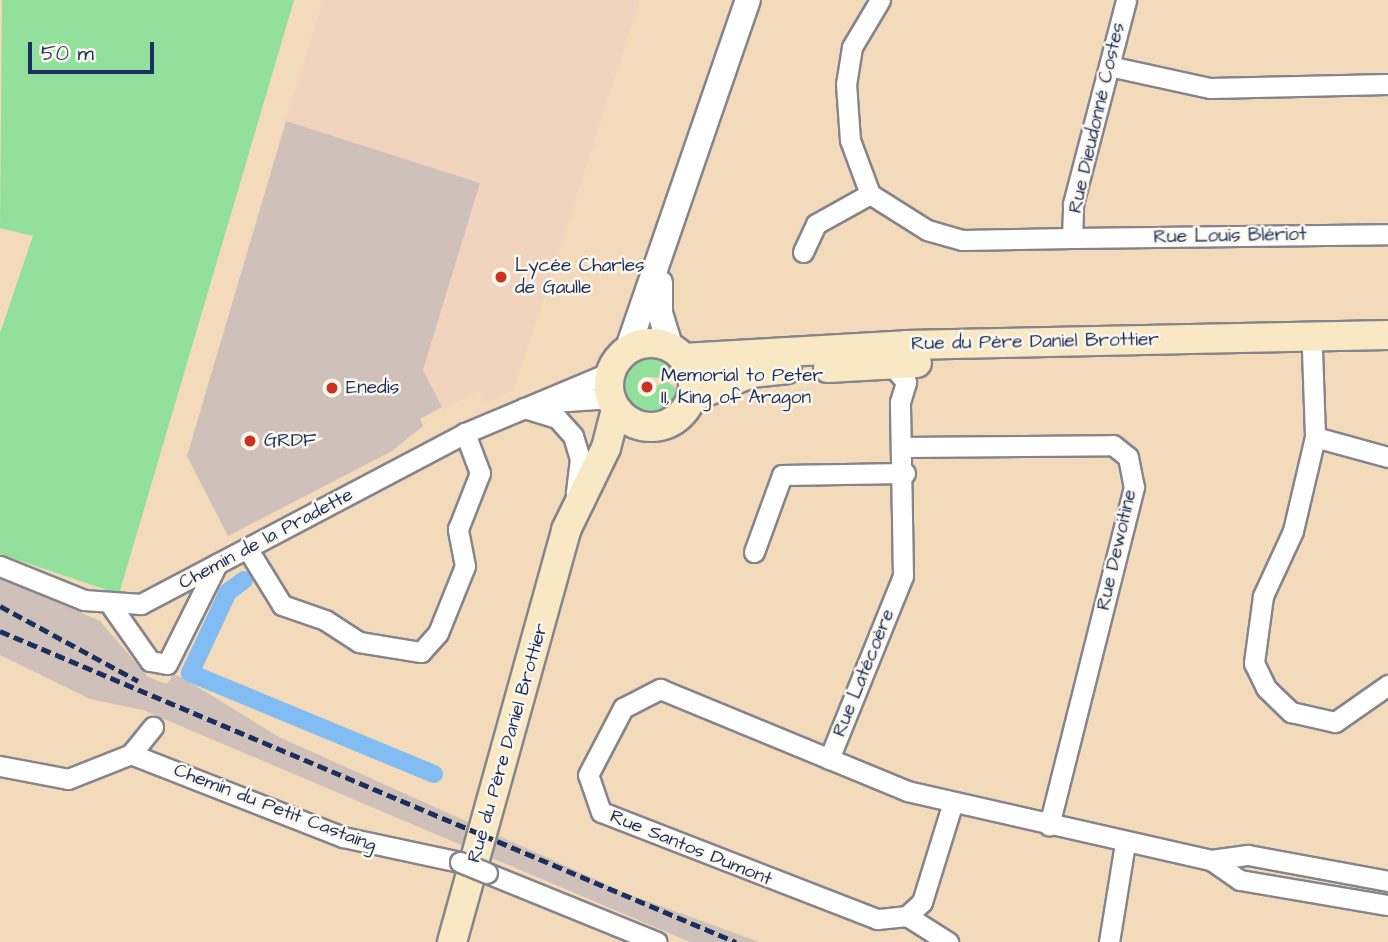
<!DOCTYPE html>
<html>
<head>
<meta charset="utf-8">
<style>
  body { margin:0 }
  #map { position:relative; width:1388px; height:942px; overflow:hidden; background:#f2daba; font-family:"Architects Daughter",sans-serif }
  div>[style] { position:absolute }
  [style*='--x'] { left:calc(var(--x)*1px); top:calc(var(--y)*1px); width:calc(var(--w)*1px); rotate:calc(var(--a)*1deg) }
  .built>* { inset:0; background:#f2d4be }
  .industrial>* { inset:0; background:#cfc0ba }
  .green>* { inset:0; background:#93e09d }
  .canal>* { height:18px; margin:-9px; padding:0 9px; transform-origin:9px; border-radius:9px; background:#81bcf3 }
  .roads { filter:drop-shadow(2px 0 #86848c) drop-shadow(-2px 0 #86848c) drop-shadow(0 2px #86848c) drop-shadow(0 -2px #86848c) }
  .minor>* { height:19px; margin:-9.5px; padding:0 9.5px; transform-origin:9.5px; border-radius:9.5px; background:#fff }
  .tertiary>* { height:24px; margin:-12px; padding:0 12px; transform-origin:12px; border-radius:12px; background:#fff }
  .secondary>* { height:28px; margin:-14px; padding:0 14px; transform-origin:14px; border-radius:14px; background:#f8e8c3 }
  .secondary>.ring { margin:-14px; padding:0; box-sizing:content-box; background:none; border:28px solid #f8e8c3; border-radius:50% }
  .rail>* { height:5px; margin-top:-2.5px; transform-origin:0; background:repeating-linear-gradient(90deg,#1b2f5e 0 10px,transparent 0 15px) }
  .bridges { filter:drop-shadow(2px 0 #86848c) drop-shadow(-2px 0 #86848c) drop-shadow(0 2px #86848c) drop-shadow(0 -2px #86848c) }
  .minor-bridge>* { height:19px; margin:-9.5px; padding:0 9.5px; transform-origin:9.5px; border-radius:9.5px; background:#fff }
  .dots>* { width:19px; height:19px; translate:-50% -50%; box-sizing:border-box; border:4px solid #fbf7ec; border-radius:50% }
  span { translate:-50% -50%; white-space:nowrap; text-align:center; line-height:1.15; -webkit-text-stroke:5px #fbf7ec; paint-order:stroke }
  .street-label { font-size:19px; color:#1b2f5e }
  .poi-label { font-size:19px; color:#1b2f5e }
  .left { translate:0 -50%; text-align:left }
  .scale { position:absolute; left:28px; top:42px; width:126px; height:32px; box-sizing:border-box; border:4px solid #1b2f5e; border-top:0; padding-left:9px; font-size:21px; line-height:24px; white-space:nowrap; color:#1b2f5e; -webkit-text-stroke:5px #fbf7ec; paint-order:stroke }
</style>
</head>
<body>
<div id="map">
  <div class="built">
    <i style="clip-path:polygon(323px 0,640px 0,514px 390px,485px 404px,479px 391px,443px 410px,423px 371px,480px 183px,286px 121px)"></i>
  </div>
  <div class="industrial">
    <i style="clip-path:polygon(286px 121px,480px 183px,423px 370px,442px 407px,420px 419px,423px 426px,392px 451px,228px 536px,187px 456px)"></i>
    <i style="clip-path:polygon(0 577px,100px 621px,148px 677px,167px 684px,174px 674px,183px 678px,279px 737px,628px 894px,759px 942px,690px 942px,143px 710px,90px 699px,0 655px)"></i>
  </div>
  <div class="green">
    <i style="clip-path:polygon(2px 0,294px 0,119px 594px,0 554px,0 333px,33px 236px,0 228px)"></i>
    <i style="clip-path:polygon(649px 353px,674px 365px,668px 378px,643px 377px,642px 390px,668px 382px,679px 391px,667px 408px,651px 413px,635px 409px,621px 388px,627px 364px)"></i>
  </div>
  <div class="canal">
    <i style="--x:244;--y:580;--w:20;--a:143"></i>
    <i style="--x:228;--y:592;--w:89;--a:115.1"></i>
    <i style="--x:190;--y:673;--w:264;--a:22.5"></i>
  </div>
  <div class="roads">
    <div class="minor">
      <i style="--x:880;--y:0;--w:55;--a:120.8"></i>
      <i style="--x:852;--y:47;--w:37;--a:99"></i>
      <i style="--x:846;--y:84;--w:56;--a:85.9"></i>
      <i style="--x:850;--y:140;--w:58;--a:69.7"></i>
      <i style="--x:870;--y:194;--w:67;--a:32.3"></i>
      <i style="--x:927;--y:230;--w:36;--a:16"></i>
      <i style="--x:962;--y:240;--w:110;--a:-1"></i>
      <i style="--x:1072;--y:238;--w:34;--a:-88"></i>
      <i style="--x:1073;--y:204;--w:211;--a:-75.4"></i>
      <i style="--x:1109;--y:66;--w:103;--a:12.3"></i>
      <i style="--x:1210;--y:88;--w:178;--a:-1.3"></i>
      <i style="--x:1072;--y:238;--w:316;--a:-0.7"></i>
      <i style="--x:803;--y:252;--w:31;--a:-65"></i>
      <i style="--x:816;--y:224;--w:62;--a:-29.1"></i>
      <i style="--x:1312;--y:350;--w:87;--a:88"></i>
      <i style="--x:1315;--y:437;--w:97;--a:103.2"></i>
      <i style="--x:1293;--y:531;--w:72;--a:114.8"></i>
      <i style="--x:1263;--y:596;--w:68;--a:97.7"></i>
      <i style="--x:1254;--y:663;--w:28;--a:64"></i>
      <i style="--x:1266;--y:688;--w:35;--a:44"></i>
      <i style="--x:1291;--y:712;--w:45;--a:12.8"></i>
      <i style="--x:1335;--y:722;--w:65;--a:-34.9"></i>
      <i style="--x:553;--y:402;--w:58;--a:-3.9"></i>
      <i style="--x:524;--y:408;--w:34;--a:17"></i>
      <i style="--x:557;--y:418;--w:24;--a:48"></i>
      <i style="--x:573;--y:436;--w:24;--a:73"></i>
      <i style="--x:580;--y:459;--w:35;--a:97"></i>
      <i style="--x:1315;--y:437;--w:76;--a:15.3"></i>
      <i style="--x:903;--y:447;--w:210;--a:-0.5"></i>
      <i style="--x:1113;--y:445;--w:19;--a:39"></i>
      <i style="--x:1128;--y:457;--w:31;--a:79"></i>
      <i style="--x:1134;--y:487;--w:349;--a:104.1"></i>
      <i style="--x:247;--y:548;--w:67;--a:58.4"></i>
      <i style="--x:282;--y:605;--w:46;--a:19.2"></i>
      <i style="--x:325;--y:620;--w:40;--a:32.9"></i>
      <i style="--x:359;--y:642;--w:63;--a:9.2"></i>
      <i style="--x:421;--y:652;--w:25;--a:-48"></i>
      <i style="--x:438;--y:633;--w:72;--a:-68.1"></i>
      <i style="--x:465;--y:566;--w:38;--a:-101"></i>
      <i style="--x:458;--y:529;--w:60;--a:-68.6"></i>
      <i style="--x:480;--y:473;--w:43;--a:-110.6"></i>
      <i style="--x:754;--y:552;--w:82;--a:-70"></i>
      <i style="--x:782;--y:475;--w:123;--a:-0.9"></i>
      <i style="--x:0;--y:566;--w:91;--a:22"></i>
      <i style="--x:84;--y:600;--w:57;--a:4"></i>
      <i style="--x:141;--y:604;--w:366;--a:-27.8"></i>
      <i style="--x:465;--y:433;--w:158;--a:-22.7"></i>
      <i style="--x:112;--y:607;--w:66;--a:54.9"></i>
      <i style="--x:150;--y:661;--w:17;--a:10"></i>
      <i style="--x:167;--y:664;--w:112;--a:-63.4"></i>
      <i style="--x:131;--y:754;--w:228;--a:21.4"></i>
      <i style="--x:343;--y:837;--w:120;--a:12.1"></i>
      <i style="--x:829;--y:759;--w:197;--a:-68"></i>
      <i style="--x:903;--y:576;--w:174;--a:-91"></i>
      <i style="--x:900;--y:402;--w:21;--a:-73"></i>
      <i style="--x:906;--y:382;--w:30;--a:-130"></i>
      <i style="--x:0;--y:766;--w:69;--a:10.8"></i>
      <i style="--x:68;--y:779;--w:68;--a:-21.6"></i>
      <i style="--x:131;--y:754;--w:35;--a:-51"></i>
      <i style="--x:953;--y:802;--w:105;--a:107.2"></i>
      <i style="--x:922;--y:902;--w:21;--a:137"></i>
      <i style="--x:907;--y:916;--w:30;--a:174"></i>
      <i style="--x:877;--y:919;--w:296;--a:-158.8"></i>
      <i style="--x:601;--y:812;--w:39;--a:-109"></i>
      <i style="--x:588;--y:775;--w:76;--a:-62.4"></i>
      <i style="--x:623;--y:708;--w:42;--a:-27.2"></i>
      <i style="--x:660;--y:689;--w:267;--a:22.4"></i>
      <i style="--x:907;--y:791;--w:312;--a:12.8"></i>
      <i style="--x:1211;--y:860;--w:37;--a:-8"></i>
      <i style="--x:1248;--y:855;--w:142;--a:10.5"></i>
      <i style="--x:1211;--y:860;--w:35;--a:35"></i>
      <i style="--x:1240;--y:880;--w:150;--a:9.6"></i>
      <i style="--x:487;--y:873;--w:183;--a:22.1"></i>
      <i style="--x:907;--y:916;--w:49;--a:32.4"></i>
      <i style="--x:1109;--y:942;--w:100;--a:-80.8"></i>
    </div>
    <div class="tertiary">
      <i style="--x:660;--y:283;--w:30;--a:90"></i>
      <i style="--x:660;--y:313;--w:37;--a:73"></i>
      <i style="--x:628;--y:348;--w:368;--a:-71"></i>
    </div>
    <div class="secondary">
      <i class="ring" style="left:609px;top:343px;width:56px;height:56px"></i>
      <i style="--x:683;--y:358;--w:223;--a:-3.3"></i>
      <i style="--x:906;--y:345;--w:482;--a:-1.2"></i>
      <i style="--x:828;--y:368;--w:89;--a:-3.2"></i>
      <i style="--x:691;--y:398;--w:65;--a:-22.6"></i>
      <i style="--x:751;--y:373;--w:36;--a:-6"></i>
      <i style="--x:452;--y:942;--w:427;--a:-74.5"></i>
      <i style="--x:566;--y:530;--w:91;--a:-64"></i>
      <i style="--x:606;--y:448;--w:40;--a:-75.6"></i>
    </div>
  </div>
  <div class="rail">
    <i style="--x:0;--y:606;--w:157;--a:28.5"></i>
    <i style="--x:0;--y:631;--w:799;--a:22.91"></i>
  </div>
  <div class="bridges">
    <div class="minor-bridge">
      <i style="--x:460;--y:862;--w:29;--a:22"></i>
    </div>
  </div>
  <div class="dots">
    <i style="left:501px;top:277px;background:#c8321e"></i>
    <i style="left:647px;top:387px;background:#c8321e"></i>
    <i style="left:332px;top:388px;background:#c8321e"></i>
    <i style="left:250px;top:441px;background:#c8321e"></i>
  </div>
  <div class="street-label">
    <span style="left:1097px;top:118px;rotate:-77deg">Rue Dieudonné Costes</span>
    <span style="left:1230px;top:236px;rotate:-1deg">Rue Louis Blériot</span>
    <span style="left:1035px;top:342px;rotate:-1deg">Rue du Père Daniel Brottier</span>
    <span style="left:266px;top:539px;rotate:-28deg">Chemin de la Pradette</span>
    <span style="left:1117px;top:550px;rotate:-77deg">Rue Dewoitine</span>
    <span style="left:864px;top:673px;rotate:-68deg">Rue Latécoère</span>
    <span style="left:508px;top:743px;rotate:-74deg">Rue du Père Daniel Brottier</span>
    <span style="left:275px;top:808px;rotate:21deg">Chemin du Petit Castaing</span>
    <span style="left:691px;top:848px;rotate:22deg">Rue Santos Dumont</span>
  </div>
  <div class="poi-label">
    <span class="left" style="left:515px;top:277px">Lycée Charles<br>de Gaulle</span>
    <span class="left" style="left:661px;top:387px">Memorial to Peter<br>II, King of Aragon</span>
    <span class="left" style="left:346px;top:388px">Enedis</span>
    <span class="left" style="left:264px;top:441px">GRDF</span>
  </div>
  <div class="scale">50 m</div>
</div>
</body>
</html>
